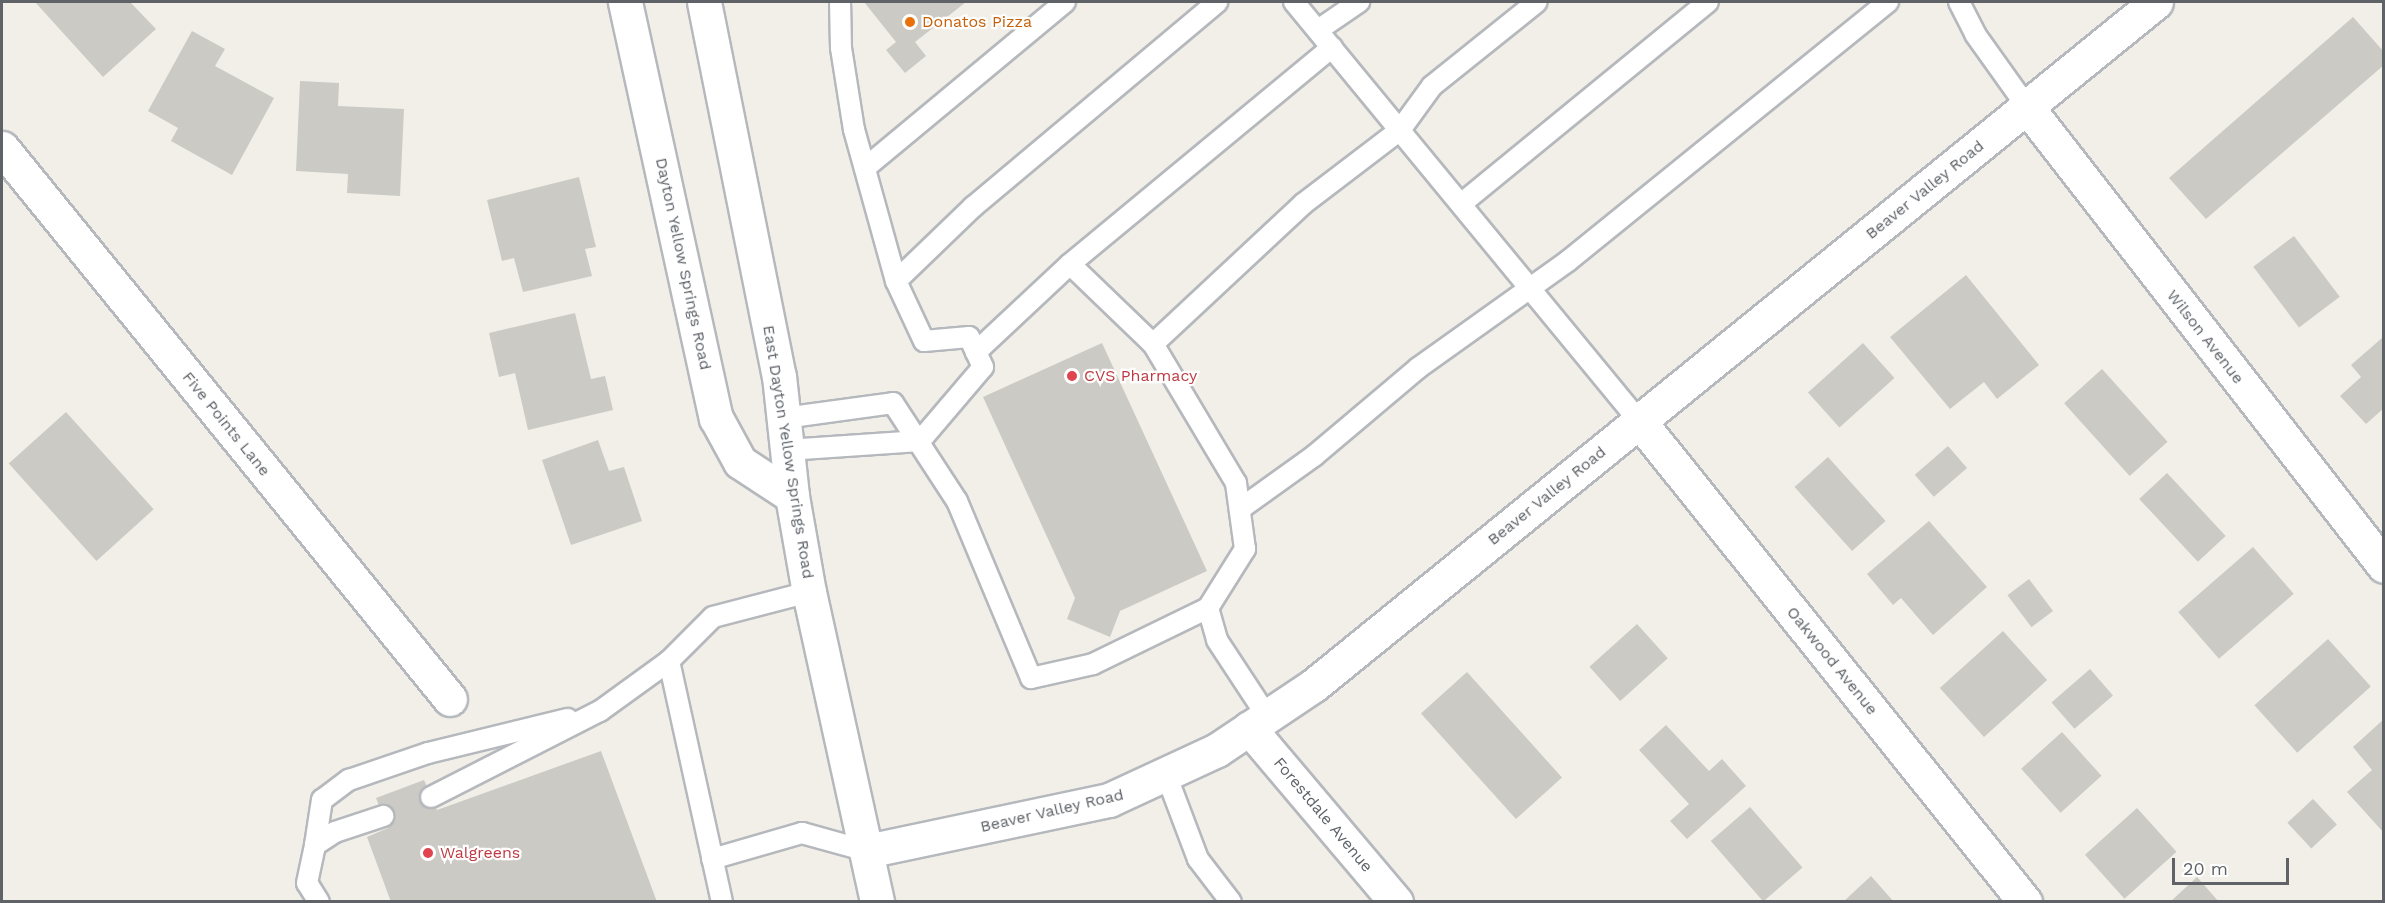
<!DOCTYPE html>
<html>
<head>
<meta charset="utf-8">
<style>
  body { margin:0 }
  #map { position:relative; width:2385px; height:903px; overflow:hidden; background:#f1efe8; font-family:"Work Sans",sans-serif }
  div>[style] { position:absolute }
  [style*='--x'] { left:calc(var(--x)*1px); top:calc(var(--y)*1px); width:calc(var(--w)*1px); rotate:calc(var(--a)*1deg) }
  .building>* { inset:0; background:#cccac5; transform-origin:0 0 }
  .roads { filter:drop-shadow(2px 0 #b5b8bc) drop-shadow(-2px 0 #b5b8bc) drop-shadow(0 2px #b5b8bc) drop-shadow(0 -2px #b5b8bc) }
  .lane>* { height:20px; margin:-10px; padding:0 10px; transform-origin:10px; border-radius:10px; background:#fff }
  .street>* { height:33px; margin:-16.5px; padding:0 16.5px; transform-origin:16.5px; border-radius:16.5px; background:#fff }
  .secondary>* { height:33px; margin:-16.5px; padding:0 16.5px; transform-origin:16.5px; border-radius:16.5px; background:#fff }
  .dots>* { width:16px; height:16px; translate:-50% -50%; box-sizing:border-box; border:3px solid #fff; border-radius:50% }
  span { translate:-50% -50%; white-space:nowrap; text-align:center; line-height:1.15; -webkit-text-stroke:4.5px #fff; paint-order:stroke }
  .food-label { font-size:16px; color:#c56008 }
  .left { translate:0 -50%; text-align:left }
  .street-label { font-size:16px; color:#5f6368 }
  .health-label { font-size:16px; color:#be3a42 }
  .frame { position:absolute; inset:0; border:3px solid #5f6368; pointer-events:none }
  .scale { position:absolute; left:2172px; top:858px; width:117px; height:27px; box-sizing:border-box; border:3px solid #5f6368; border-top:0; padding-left:8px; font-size:18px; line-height:21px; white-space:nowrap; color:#5f6368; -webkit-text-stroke:4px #fff; paint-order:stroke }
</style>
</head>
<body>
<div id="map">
  <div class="building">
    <i style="clip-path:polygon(35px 2px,130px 2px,156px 29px,103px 77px)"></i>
    <i style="clip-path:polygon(864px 2px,966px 2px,915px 42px,926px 56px,905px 73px,886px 50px,896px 42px)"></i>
    <i style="clip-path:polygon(2353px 17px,2384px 52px,2384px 65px,2206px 219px,2169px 178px)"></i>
    <i style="clip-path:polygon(192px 31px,225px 49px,215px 66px,274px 98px,232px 175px,171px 141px,178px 128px,148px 111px)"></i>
    <i style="clip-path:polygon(300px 81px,339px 83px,338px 106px,404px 109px,400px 196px,347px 193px,348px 174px,296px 171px)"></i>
    <i style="clip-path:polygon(579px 177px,596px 247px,585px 249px,592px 276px,523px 292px,514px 258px,502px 261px,487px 200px)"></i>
    <i style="left:2294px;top:236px;width:76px;height:51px;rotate:53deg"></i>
    <i style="clip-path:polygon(1966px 275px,2039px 365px,1997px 399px,1984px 382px,1950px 409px,1890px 337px)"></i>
    <i style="clip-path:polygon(575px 313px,591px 379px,605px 376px,613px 410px,528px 430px,515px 373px,499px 377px,489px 333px)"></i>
    <i style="clip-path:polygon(2382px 338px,2384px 408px,2366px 424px,2340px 396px,2361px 377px,2351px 365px)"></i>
    <i style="clip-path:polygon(1102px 343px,1207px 571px,1120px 611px,1110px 637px,1067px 619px,1075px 598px,983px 397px)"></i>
    <i style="left:1863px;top:343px;width:47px;height:74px;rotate:48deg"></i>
    <i style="left:2102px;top:369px;width:98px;height:51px;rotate:48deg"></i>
    <i style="left:66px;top:412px;width:131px;height:77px;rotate:48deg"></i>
    <i style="clip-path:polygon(598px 440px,609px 471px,624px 467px,642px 521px,571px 545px,542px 460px)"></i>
    <i style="left:1948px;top:446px;width:29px;height:44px;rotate:49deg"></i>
    <i style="left:1828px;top:457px;width:86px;height:45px;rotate:48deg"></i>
    <i style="left:2167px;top:473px;width:86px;height:38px;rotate:47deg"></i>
    <i style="clip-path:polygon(1929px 521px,1987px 587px,1933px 635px,1901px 598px,1893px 605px,1867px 574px)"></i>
    <i style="left:2253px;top:547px;width:62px;height:99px;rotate:49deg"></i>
    <i style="left:2029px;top:579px;width:40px;height:27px;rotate:53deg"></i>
    <i style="left:1637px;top:624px;width:46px;height:64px;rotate:48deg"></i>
    <i style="left:2003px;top:631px;width:66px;height:85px;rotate:48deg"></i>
    <i style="left:2328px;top:639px;width:64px;height:99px;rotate:48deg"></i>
    <i style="left:2090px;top:669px;width:35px;height:51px;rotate:49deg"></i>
    <i style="left:1467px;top:672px;width:142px;height:62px;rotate:48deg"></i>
    <i style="clip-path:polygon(2384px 719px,2384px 833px,2347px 792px,2372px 770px,2353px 747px)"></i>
    <i style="clip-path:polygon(1666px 725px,1709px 771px,1722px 759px,1746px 786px,1687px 839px,1670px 821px,1689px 804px,1639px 750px)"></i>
    <i style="left:2062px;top:732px;width:59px;height:55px;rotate:48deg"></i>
    <i style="clip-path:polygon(601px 751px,657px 902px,391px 902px,367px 837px,388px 828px,376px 798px,424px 780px,437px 810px)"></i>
    <i style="left:2313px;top:799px;width:35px;height:35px;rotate:47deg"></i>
    <i style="left:1750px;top:807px;width:80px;height:52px;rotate:49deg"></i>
    <i style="left:2137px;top:808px;width:59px;height:70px;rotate:48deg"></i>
    <i style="clip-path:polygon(1871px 876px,1894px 902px,1843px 902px)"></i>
    <i style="clip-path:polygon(2197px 877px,2219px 902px,2170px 902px)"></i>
  </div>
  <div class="roads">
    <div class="lane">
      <i style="--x:1294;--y:2;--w:543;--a:50.53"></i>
      <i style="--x:1959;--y:2;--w:36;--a:63"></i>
      <i style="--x:1975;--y:34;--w:90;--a:54.5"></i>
      <i style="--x:1318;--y:30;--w:50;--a:-34.3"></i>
      <i style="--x:865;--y:168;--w:260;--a:-39.7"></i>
      <i style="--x:1461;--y:204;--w:319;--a:-39.3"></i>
      <i style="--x:1070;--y:264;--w:340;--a:-39.6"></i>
      <i style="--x:896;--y:281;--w:107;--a:-43.9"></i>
      <i style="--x:973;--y:207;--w:319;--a:-40"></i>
      <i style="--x:1153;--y:344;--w:205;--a:-43"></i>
      <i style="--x:1303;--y:204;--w:122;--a:-37.3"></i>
      <i style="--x:1400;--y:130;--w:54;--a:-54"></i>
      <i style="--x:1432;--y:86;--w:134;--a:-38.7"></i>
      <i style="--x:784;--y:418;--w:110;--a:-7.8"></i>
      <i style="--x:893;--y:403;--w:117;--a:56.9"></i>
      <i style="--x:957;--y:501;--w:192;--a:67.3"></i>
      <i style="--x:1031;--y:678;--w:64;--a:-12.7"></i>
      <i style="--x:1093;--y:664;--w:128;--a:-26"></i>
      <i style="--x:1208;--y:608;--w:70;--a:-57.9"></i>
      <i style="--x:1245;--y:549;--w:67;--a:-97.8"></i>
      <i style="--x:1236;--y:483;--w:162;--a:-120.8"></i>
      <i style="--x:1153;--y:344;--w:115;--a:-136.1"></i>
      <i style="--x:1070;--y:264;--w:129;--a:136.9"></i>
      <i style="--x:787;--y:450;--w:133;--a:-3.9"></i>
      <i style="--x:920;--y:441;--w:97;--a:-49.6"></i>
      <i style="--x:983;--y:367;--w:33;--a:-115"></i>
      <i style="--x:969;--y:337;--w:45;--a:174.9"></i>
      <i style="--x:924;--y:341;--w:66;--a:-115"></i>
      <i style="--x:896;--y:281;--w:157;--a:-105.5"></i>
      <i style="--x:854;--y:130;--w:83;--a:-99"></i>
      <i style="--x:841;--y:48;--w:46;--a:-91.2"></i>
      <i style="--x:1240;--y:509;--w:91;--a:-35.6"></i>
      <i style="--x:1314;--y:456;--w:136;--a:-40.2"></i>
      <i style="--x:1418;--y:368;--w:184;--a:-35.5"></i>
      <i style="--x:1568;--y:261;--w:412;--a:-39"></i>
      <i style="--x:1208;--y:608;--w:33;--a:74"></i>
      <i style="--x:1217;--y:640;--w:91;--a:56.7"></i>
      <i style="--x:669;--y:661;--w:247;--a:77.6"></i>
      <i style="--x:1167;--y:777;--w:88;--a:69.3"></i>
      <i style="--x:1198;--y:859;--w:54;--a:52.5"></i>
      <i style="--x:431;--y:797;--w:190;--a:-27"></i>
      <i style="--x:600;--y:711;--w:85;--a:-35.9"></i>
      <i style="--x:669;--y:661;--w:62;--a:-45"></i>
      <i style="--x:713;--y:617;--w:99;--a:-14.6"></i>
      <i style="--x:315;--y:845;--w:46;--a:-81.2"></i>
      <i style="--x:322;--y:800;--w:34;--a:-37"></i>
      <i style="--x:349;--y:780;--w:83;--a:-18.9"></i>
      <i style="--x:428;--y:753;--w:144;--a:-13.7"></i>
      <i style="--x:712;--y:859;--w:94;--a:-16.1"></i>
      <i style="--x:802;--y:833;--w:67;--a:15.5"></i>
      <i style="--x:319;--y:902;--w:22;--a:-122"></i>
      <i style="--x:307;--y:883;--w:39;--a:-78"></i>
      <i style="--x:315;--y:845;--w:24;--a:-33"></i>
      <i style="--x:335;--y:832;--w:51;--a:-18.4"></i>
    </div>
    <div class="street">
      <i style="--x:625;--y:2;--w:426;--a:77.7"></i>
      <i style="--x:716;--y:418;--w:50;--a:61.4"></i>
      <i style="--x:740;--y:462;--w:62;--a:33.2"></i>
      <i style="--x:2027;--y:107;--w:581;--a:52.13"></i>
      <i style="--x:2;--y:148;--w:710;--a:50.89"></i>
      <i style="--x:1639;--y:421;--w:617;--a:51.25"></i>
      <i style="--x:1249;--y:728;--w:228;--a:49.8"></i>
    </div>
    <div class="secondary">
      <i style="--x:704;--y:2;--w:381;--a:78.7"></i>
      <i style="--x:779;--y:376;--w:121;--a:83.8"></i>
      <i style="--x:792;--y:496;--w:97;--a:80"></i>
      <i style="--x:809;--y:592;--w:317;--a:77.6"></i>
      <i style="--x:867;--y:851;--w:247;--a:-11.9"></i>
      <i style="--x:1109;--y:800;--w:119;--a:-24.8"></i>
      <i style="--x:1217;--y:750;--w:117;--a:-33.8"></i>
      <i style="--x:1314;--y:685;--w:1084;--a:-39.05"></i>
    </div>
  </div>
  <div class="dots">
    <i style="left:910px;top:22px;background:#e8710a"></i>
    <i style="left:1072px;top:376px;background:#e0444e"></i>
    <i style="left:428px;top:853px;background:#e0444e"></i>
  </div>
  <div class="food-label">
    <span class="left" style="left:922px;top:22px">Donatos Pizza</span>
  </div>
  <div class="street-label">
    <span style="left:1925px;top:190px;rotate:-39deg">Beaver Valley Road</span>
    <span style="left:683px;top:264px;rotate:78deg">Dayton Yellow Springs Road</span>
    <span style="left:2205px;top:337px;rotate:52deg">Wilson Avenue</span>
    <span style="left:226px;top:424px;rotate:51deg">Five Points Lane</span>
    <span style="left:788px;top:452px;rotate:81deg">East Dayton Yellow Springs Road</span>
    <span style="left:1547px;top:496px;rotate:-39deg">Beaver Valley Road</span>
    <span style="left:1832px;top:661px;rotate:51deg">Oakwood Avenue</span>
    <span style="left:1052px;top:811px;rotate:-13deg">Beaver Valley Road</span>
    <span style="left:1323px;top:815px;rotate:50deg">Forestdale Avenue</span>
  </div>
  <div class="health-label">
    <span class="left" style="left:1084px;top:376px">CVS Pharmacy</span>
    <span class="left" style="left:440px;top:853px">Walgreens</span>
  </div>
  <div class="frame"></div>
  <div class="scale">20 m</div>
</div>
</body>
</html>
